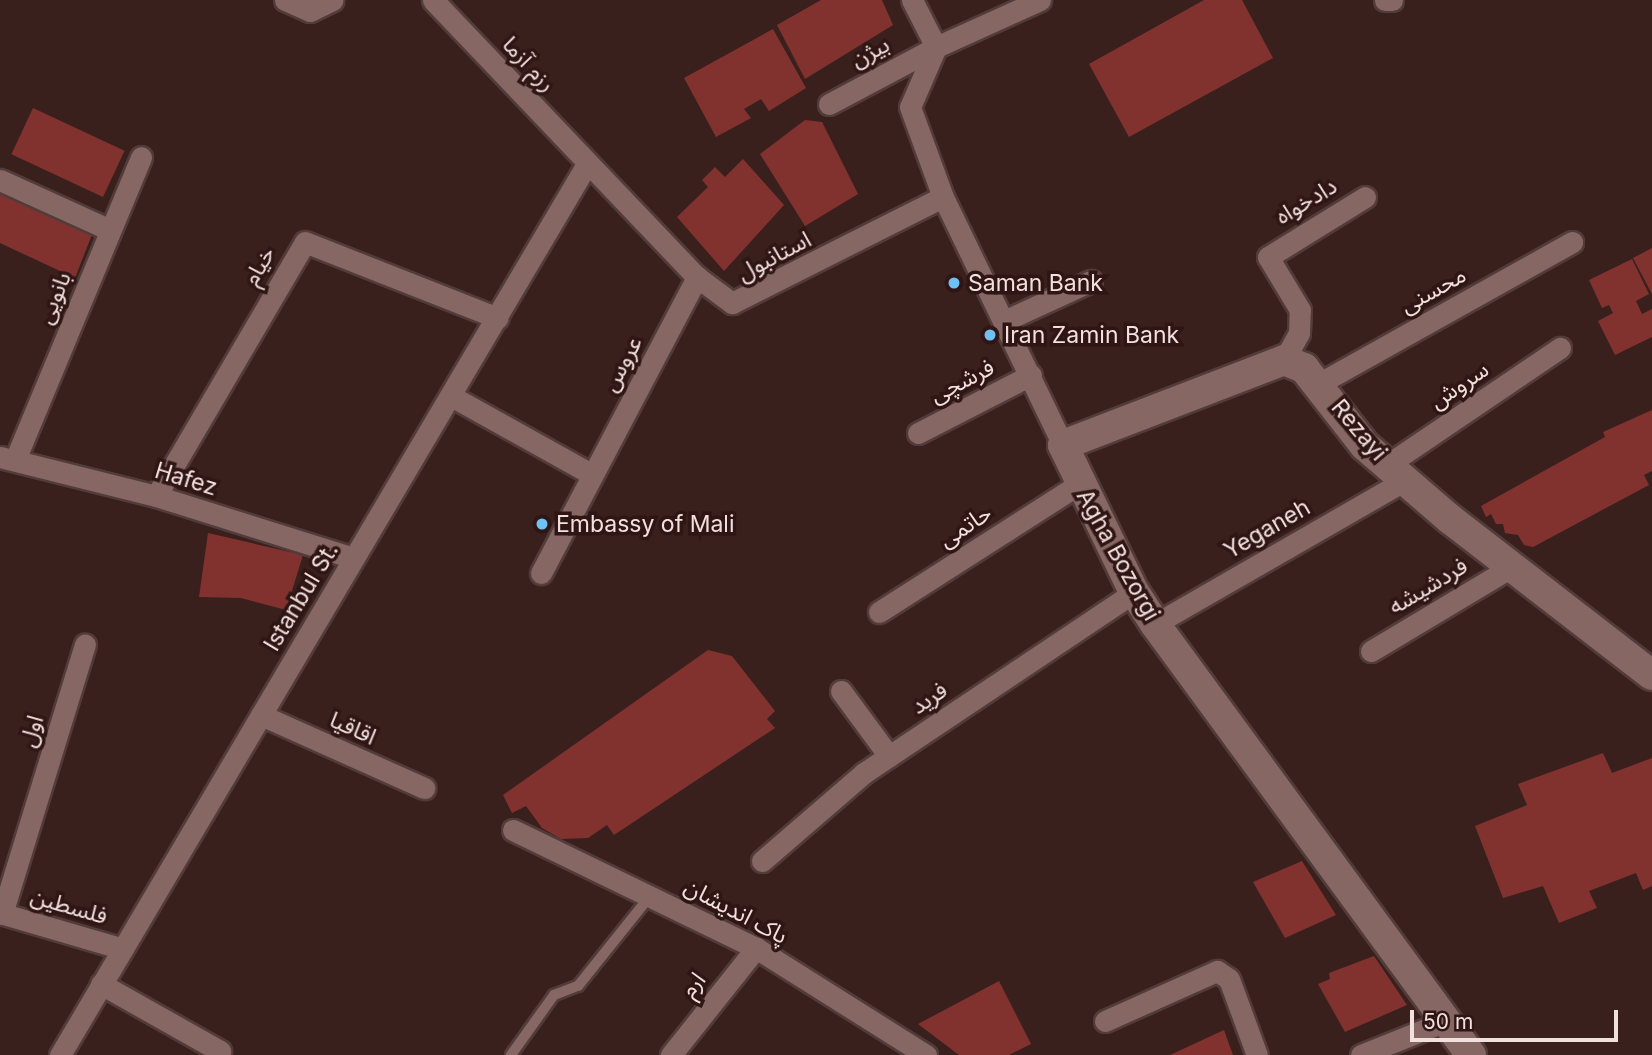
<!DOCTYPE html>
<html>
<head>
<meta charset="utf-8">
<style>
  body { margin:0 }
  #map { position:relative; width:1652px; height:1055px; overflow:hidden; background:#39201d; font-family:Inter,"Noto Sans Arabic",sans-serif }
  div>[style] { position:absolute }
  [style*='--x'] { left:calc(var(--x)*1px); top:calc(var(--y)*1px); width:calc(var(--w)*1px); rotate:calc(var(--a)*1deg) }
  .building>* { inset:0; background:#82322e; transform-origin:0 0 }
  .roads { filter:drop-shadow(2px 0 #523c3b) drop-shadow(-2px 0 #523c3b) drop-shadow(0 2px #523c3b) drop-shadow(0 -2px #523c3b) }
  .lane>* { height:10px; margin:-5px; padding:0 5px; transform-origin:5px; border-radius:5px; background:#866763 }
  .street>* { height:21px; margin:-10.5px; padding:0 10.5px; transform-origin:10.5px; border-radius:10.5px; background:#866763 }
  .secondary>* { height:30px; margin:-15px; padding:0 15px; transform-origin:15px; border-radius:15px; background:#866763 }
  .dots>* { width:19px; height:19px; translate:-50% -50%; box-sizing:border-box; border:4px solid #2f1614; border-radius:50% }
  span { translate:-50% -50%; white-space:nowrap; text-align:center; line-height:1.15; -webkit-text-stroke:7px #2f1614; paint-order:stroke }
  .street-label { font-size:23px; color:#f2e0de }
  .poi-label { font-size:23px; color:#f2e0de }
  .left { translate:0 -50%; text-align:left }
  .scale { position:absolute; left:1410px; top:1010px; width:208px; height:32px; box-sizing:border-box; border:4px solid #f2e0de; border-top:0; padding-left:9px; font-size:21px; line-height:24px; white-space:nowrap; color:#f2e0de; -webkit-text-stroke:5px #2f1614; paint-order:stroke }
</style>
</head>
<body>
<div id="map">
  <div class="building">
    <i style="clip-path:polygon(821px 0,882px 0,893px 25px,805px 79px,777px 25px)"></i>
    <i style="clip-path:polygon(1204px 0,1242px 0,1273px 58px,1129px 137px,1089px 64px)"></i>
    <i style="clip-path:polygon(773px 29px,806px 88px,769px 111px,761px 99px,744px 109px,751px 118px,716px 137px,684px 78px)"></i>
    <i style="left:33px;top:108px;width:101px;height:51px;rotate:25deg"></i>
    <i style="clip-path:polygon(805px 120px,822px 122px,858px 194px,805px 226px,760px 154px)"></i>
    <i style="clip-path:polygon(743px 159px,784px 205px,724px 271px,677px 217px,708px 187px,702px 180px,715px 167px,725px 177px)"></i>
    <i style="clip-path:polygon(0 187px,93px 232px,75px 278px,0 243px)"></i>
    <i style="clip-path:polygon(1652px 248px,1652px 294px,1633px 258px)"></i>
    <i style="clip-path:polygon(1632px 259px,1649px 294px,1636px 301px,1642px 314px,1652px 309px,1652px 337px,1615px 355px,1598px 321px,1613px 313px,1609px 305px,1602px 308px,1589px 280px)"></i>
    <i style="clip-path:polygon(1652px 410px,1652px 471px,1644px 475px,1649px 485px,1533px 547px,1524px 545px,1518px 535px,1505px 533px,1503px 524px,1496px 524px,1491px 514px,1486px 517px,1481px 506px,1605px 437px,1603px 432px)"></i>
    <i style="clip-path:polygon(208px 533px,303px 555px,286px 610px,241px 598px,199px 597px)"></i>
    <i style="clip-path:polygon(708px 650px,732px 656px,775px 711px,767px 719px,775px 728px,614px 835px,607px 825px,588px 838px,561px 839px,542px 828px,526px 806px,512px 813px,503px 795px)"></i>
    <i style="clip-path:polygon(1603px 753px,1612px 773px,1652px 758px,1652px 886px,1643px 890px,1636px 873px,1589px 891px,1597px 908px,1559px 923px,1543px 886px,1503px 898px,1475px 826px,1527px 805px,1518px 784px)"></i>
    <i style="clip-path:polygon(1302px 861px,1336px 915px,1285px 938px,1253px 882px)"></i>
    <i style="clip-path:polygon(1374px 956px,1407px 1005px,1345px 1032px,1318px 984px,1330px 979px,1329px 973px)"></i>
    <i style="clip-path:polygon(999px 981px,1031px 1044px,1009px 1055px,959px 1055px,918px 1024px)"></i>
    <i style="clip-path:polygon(1224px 1030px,1233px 1055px,1170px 1055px)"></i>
  </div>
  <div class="roads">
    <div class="lane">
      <i style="--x:511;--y:1055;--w:74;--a:-54.4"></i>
      <i style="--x:554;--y:995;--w:26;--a:-21"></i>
      <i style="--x:578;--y:986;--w:115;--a:-51.3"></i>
    </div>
    <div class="street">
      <i style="--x:285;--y:0;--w:27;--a:24"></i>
      <i style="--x:310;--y:11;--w:25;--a:-26"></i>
      <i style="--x:433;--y:0;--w:383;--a:46.4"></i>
      <i style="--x:697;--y:277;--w:44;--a:36.6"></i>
      <i style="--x:732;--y:303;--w:236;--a:-26.7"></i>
      <i style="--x:912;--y:0;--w:53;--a:62.9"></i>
      <i style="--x:936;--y:47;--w:65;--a:113.4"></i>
      <i style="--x:910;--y:107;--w:96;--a:69.9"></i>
      <i style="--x:943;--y:197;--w:276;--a:64.2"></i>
      <i style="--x:1385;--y:0;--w:7;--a:0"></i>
      <i style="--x:829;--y:104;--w:121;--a:-28"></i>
      <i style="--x:936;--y:47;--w:114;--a:-24.3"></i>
      <i style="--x:0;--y:180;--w:121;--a:24.4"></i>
      <i style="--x:1004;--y:321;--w:96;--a:-24.7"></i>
      <i style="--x:1284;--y:360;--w:31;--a:-61"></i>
      <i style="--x:1299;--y:333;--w:23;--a:-88"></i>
      <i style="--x:1300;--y:310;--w:62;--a:-121.1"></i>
      <i style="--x:1268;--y:257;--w:114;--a:-31.7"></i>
      <i style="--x:1320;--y:383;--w:289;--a:-29.2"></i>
      <i style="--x:451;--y:396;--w:162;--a:29.1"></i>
      <i style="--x:918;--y:433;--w:127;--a:-27.2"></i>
      <i style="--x:0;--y:457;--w:161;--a:14"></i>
      <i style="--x:156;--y:496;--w:207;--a:17.4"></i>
      <i style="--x:15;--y:460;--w:328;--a:-67.4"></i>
      <i style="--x:1387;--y:465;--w:209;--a:-34.1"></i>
      <i style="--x:156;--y:496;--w:294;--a:-59.6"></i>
      <i style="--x:305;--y:242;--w:207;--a:21.5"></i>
      <i style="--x:541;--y:573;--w:335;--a:-62.2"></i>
      <i style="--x:879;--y:612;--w:237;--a:-32.6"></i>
      <i style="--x:1155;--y:624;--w:289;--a:-29.9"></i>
      <i style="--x:1371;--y:651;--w:165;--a:-30.9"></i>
      <i style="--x:841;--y:691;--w:81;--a:53.6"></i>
      <i style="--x:261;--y:715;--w:179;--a:24.1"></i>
      <i style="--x:513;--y:830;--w:270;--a:25.9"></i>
      <i style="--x:756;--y:948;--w:201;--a:32.2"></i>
      <i style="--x:762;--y:861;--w:135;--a:-40.8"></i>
      <i style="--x:864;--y:773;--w:325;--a:-33.8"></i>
      <i style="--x:0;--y:913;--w:128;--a:16.3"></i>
      <i style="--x:2;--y:914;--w:282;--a:-72.9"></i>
      <i style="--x:101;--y:984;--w:137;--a:29.4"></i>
      <i style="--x:1105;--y:1021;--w:123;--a:-24.1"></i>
      <i style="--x:1217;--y:971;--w:14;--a:34"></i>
      <i style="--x:1229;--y:979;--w:81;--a:69.8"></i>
      <i style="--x:60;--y:1055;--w:1035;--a:-59.4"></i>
      <i style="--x:671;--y:1055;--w:137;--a:-51.5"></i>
      <i style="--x:1361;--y:1055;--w:88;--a:-21.9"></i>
    </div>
    <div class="secondary">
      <i style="--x:1471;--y:1055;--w:534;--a:-126.25"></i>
      <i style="--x:1155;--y:624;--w:38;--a:-123"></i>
      <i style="--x:1134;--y:592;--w:163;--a:-115.8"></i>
      <i style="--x:1063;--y:445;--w:237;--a:-21"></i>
      <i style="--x:1284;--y:360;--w:22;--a:22"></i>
      <i style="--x:1304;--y:368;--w:99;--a:52"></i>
      <i style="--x:1365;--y:446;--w:112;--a:40.7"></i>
      <i style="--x:1450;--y:519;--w:255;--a:37.7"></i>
    </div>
  </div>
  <div class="dots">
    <i style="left:954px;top:283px;background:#6ec2f3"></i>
    <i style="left:990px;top:335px;background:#6ec2f3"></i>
    <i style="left:542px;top:524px;background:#6ec2f3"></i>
  </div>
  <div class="street-label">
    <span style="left:870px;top:52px;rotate:-28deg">بیژن</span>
    <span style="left:529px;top:64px;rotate:47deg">رزم آزما</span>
    <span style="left:1306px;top:201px;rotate:-31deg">دادخواه</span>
    <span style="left:774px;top:256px;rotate:-28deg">استانبول</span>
    <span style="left:259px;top:266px;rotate:-60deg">خیام</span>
    <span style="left:1433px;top:290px;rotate:-29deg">محسنی</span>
    <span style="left:54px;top:298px;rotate:-68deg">بانویی</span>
    <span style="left:622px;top:364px;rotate:-62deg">عروس</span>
    <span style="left:962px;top:381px;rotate:-27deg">فرشچی</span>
    <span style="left:1459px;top:385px;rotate:-34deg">سروش</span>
    <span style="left:1359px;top:430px;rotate:50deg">Rezayi</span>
    <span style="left:186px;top:479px;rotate:17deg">Hafez</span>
    <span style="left:965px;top:526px;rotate:-33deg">حاتمی</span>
    <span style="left:1267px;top:529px;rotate:-30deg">Yeganeh</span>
    <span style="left:1118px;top:555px;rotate:61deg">Agha Bozorgi</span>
    <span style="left:1428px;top:586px;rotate:-31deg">فردشیشه</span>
    <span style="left:301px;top:597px;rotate:-59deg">Istanbul St.</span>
    <span style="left:929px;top:698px;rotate:-34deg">فرید</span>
    <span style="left:353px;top:728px;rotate:24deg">اقاقیا</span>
    <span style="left:31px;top:731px;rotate:-73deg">اول</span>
    <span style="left:69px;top:906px;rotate:16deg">فلسطین</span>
    <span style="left:736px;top:911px;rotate:28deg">پاک اندیشان</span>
    <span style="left:693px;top:985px;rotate:-52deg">ارم</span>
  </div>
  <div class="poi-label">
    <span class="left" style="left:968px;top:283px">Saman Bank</span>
    <span class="left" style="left:1004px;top:335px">Iran Zamin Bank</span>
    <span class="left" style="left:556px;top:524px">Embassy of Mali</span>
  </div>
  <div class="scale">50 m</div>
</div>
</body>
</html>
